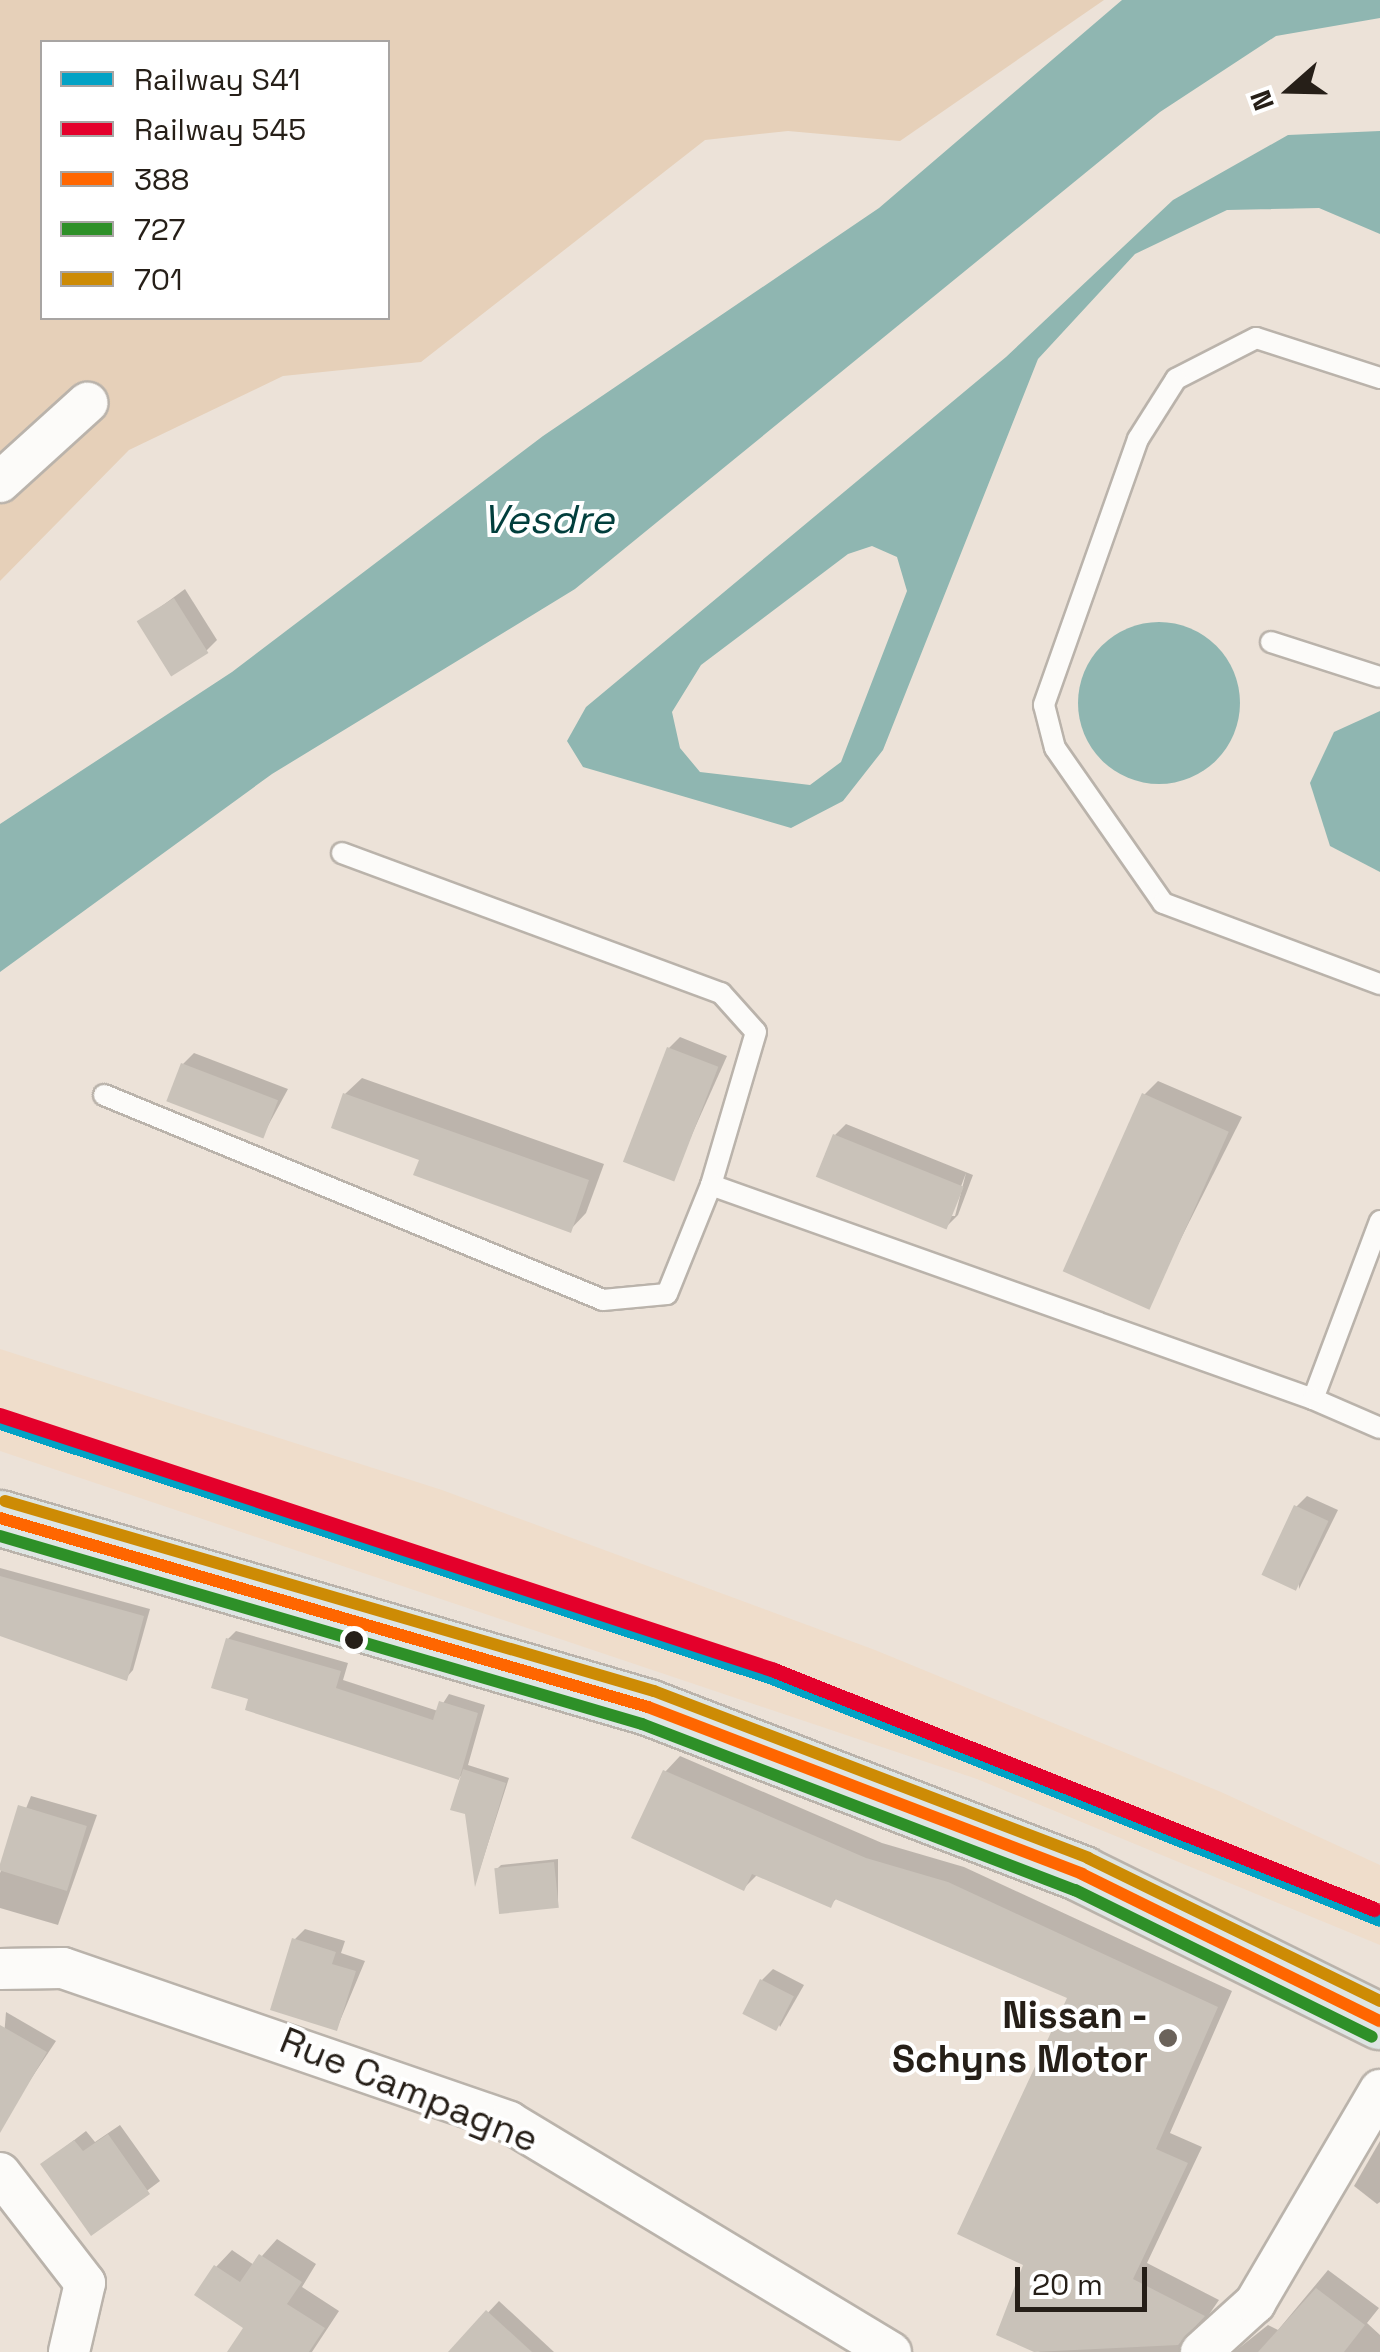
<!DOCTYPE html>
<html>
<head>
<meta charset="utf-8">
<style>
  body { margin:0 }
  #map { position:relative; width:1380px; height:2352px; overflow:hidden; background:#ece2d8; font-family:"Space Grotesk",sans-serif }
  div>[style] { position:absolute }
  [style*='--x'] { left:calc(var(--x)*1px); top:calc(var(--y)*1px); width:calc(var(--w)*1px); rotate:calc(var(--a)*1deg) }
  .built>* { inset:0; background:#efddcb }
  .green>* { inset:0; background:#e6d0b9 }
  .water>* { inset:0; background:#8fb6b1 }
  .round { border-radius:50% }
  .shadow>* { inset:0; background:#0003 }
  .building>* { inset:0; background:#c9c2b9; transform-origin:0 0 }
  .roads { filter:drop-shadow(2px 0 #bab3ab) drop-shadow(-2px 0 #bab3ab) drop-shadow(0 2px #bab3ab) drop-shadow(0 -2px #bab3ab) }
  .lane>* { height:20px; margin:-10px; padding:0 10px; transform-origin:10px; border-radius:10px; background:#fcfbf9 }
  .street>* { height:40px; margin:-20px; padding:0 20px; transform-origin:20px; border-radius:20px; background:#fcfbf9 }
  .primary>* { height:55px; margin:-27.5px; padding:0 27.5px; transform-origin:27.5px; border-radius:27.5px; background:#dee5e3 }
  .bus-1>* { height:12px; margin:-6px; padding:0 6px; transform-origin:6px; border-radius:6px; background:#f60 }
  .bus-2>* { height:12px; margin:-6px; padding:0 6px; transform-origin:6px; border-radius:6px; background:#2e9028 }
  .bus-3>* { height:12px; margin:-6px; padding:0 6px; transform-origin:6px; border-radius:6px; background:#cd8b05 }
  .rail-1>* { height:15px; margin:-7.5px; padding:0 7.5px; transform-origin:7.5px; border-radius:7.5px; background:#02a2c5 }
  .rail-2>* { height:15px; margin:-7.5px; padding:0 7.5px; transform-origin:7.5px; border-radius:7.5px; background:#e4002b }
  .dots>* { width:28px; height:28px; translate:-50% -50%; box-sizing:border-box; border:5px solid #fff; border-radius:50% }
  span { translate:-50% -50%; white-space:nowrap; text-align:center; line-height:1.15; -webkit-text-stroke:8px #fff; paint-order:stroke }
  .poi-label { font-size:38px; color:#261f18; font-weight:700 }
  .right { translate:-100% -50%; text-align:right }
  .street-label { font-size:38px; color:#261f18 }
  .water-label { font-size:40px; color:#013e3c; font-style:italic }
  .legend { position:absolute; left:40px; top:40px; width:350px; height:280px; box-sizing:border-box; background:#fff; border:2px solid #a8a5a3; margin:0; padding:12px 18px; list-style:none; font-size:30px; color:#261f18 }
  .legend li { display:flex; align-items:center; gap:20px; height:50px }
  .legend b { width:50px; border:2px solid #a8a5a3 }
  .north { position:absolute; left:1240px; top:40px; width:100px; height:100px; -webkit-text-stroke:8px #fff; paint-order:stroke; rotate:250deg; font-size:28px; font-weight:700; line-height:40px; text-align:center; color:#261f18 }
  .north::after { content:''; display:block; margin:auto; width:35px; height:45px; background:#261f18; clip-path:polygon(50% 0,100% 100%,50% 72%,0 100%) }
  .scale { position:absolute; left:1015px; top:2267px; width:132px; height:45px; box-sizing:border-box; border:5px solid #261f18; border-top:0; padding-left:12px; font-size:30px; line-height:35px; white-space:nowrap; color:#261f18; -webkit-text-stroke:8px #fff; paint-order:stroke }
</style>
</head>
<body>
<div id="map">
  <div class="built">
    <i style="clip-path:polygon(0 1349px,442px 1490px,875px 1650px,1221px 1792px,1380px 1865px,1380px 1945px,977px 1779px,0 1451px)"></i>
  </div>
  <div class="green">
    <i style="clip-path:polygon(evenodd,0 0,1104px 0,900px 141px,788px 131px,705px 140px,421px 362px,283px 376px,129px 450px,0 581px,0 0,42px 42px,388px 42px,388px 318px,42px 318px,42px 42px)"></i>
  </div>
  <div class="water">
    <i style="clip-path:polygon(1122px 0,1380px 0,1380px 18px,1276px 36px,1160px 112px,575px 589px,272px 774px,0 972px,0 824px,232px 672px,543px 436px,879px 208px)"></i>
    <i style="clip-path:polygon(evenodd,1380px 131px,1380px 234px,1319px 208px,1227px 210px,1135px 254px,1038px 359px,883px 750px,843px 801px,791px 828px,583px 767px,567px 741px,586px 707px,1006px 357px,1173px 200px,1288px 135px,1380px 131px,872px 546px,897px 557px,907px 591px,841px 762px,810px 785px,700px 772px,680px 748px,672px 712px,701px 665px,848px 554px,872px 546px)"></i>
    <i class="round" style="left:1078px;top:622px;width:162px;height:162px"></i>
    <i style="clip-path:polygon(1380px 711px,1380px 872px,1330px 846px,1310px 783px,1334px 732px)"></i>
  </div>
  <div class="shadow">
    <i style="clip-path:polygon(185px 589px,217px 640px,206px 651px,140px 622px)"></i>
    <i style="clip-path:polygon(680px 1037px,727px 1056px,672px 1179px,669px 1048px)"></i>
    <i style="clip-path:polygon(194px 1053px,288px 1089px,263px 1135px,183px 1064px)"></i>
    <i style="clip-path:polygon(362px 1078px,604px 1164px,586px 1213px,570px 1230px,422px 1158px,345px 1094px)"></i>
    <i style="clip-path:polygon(1158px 1081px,1242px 1117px,1149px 1302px,1144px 1095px)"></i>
    <i style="clip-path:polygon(evenodd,846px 1124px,973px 1175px,958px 1215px,947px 1226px,835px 1135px,846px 1124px,966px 1173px,955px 1216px,950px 1216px,966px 1173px)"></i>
    <i style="clip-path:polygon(1307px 1496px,1338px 1510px,1299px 1589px,1296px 1507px)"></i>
    <i style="clip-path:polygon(0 1568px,150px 1609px,133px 1670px,126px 1678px,0 1634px)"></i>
    <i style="clip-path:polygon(236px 1631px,348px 1663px,343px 1680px,438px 1711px,449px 1694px,485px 1705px,468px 1765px,509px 1778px,476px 1881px,465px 1772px,459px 1778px,251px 1697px,228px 1639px)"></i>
    <i style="clip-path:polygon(680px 1756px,882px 1843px,964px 1867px,1232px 1991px,1170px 2133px,1202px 2147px,1147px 2263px,1219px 2300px,1192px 2339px,1210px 2352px,1040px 2352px,999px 2333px,1026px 2263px,1070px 1997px,838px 1897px,830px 1905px,758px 1874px,744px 1888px,665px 1772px)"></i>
    <i style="clip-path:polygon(31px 1796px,97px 1815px,58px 1925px,0 1908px,0 1873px)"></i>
    <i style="clip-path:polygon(558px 1859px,558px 1906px,496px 1870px,501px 1865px)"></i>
    <i style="clip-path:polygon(305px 1929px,345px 1941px,341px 1953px,365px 1961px,337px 2028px,294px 1940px)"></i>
    <i style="clip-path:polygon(773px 1969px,804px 1985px,780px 2027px,762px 1980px)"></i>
    <i style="clip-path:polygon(6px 2012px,56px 2041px,19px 2097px,0 2086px)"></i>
    <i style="clip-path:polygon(120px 2125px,160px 2181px,92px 2232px,43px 2164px,86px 2131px,95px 2142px)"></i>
    <i style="clip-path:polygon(1380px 2141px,1380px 2202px,1377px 2204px,1354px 2186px)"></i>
    <i style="clip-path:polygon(277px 2239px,316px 2264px,302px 2287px,339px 2311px,312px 2352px,230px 2352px,247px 2327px,216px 2267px,232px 2250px,254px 2265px)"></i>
    <i style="clip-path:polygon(1328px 2270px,1379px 2308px,1367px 2323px,1380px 2335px,1380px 2352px,1234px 2352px,1268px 2325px,1278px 2330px)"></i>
    <i style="clip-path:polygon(499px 2301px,554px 2352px,451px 2352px)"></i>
  </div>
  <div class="building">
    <i style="left:174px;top:598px;width:65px;height:44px;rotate:58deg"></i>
    <i style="left:667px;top:1047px;width:55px;height:123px;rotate:21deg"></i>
    <i style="left:181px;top:1063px;width:104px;height:41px;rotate:21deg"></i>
    <i style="clip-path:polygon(343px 1093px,589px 1180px,571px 1233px,413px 1175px,419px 1160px,331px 1128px)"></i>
    <i style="left:1142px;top:1093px;width:95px;height:195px;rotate:24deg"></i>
    <i style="left:833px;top:1134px;width:141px;height:46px;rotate:22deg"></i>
    <i style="left:1294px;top:1505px;width:38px;height:77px;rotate:25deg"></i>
    <i style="clip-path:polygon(0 1576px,144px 1616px,127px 1681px,0 1636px)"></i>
    <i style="clip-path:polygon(226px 1638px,341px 1671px,336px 1688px,433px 1720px,439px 1701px,478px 1713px,459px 1780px,245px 1710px,248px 1699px,211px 1688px)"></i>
    <i style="clip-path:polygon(463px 1769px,506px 1783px,475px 1887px,465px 1814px,450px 1810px)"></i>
    <i style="clip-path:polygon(663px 1770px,866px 1858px,948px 1882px,1218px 2007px,1156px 2149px,1188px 2163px,1133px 2279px,1205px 2316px,1178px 2345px,1034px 2352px,996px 2335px,1023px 2265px,957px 2234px,1067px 1998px,835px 1899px,831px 1908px,752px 1874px,744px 1891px,631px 1838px)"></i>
    <i style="left:18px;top:1805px;width:72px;height:68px;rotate:17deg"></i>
    <i style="left:554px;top:1862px;width:46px;height:60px;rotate:84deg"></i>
    <i style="clip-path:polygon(292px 1938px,336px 1952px,332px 1964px,356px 1971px,337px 2031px,270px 2010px)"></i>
    <i style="left:760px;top:1979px;width:38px;height:39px;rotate:27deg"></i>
    <i style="clip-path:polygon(0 2025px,47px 2052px,0 2133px)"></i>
    <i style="clip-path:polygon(108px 2134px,150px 2194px,91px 2236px,40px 2164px,74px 2140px,83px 2151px)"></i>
    <i style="clip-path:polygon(259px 2254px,302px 2282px,287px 2304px,325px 2328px,309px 2352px,227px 2352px,243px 2328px,194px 2295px,214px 2265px,240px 2282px)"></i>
    <i style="clip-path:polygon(1316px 2288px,1365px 2325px,1344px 2352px,1258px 2352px)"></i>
    <i style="clip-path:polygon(486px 2310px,532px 2352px,448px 2352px)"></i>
  </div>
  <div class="roads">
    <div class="lane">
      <i style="--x:1380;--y:378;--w:130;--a:-162.1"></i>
      <i style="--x:1256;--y:338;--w:90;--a:152.9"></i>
      <i style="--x:1176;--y:379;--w:71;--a:122.3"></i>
      <i style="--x:1138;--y:439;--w:282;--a:109.5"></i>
      <i style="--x:1044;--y:705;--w:44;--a:75.7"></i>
      <i style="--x:1055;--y:748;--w:189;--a:55.1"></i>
      <i style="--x:1163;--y:903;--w:232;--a:20.5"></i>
      <i style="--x:1271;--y:642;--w:114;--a:17.8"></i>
      <i style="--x:342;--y:853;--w:404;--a:20.3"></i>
      <i style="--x:721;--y:993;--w:52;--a:48.1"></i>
      <i style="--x:756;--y:1032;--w:159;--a:106.4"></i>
      <i style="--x:104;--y:1095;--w:539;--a:22.33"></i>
      <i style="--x:603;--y:1300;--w:64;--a:-5.4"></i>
      <i style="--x:667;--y:1294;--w:118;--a:-68"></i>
      <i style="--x:711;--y:1185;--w:639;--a:19.57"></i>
      <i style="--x:1380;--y:1221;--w:190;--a:110.6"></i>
      <i style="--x:1313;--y:1399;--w:73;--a:23.4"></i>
    </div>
    <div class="street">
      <i style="--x:0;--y:482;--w:118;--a:-42.2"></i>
      <i style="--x:0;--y:1969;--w:63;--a:-0.9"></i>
      <i style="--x:63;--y:1968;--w:472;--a:19"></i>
      <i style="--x:509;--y:2122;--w:446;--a:31.1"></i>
      <i style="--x:0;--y:2173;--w:139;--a:52.3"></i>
      <i style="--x:85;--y:2283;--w:71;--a:103.1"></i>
      <i style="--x:1201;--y:2352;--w:73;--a:-42.2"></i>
      <i style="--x:1255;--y:2303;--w:247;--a:-59.6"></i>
    </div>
    <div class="primary">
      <i style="--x:0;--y:1518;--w:675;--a:16.26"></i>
      <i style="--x:648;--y:1707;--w:465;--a:21"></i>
      <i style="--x:1082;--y:1874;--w:332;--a:26.3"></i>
    </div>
  </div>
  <div class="bus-1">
    <i style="--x:0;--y:1518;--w:675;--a:16.26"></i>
    <i style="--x:648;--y:1707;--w:465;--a:21"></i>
    <i style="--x:1082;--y:1874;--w:332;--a:26.3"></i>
  </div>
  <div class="bus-2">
    <i style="--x:0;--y:1536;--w:669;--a:16.32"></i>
    <i style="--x:642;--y:1724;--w:464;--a:21"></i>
    <i style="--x:1075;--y:1890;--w:331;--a:26.3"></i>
  </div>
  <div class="bus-3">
    <i style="--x:5;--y:1501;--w:676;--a:16.32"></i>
    <i style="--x:654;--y:1691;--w:465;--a:21"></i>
    <i style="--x:1088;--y:1858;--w:325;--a:26.1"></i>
  </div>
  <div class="rail-1">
    <i style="--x:0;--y:1422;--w:813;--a:18.28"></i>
    <i style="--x:772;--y:1677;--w:654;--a:21.7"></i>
  </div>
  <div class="rail-2">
    <i style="--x:0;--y:1415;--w:815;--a:18.23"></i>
    <i style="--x:774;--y:1670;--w:646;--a:21.72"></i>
  </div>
  <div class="dots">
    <i style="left:354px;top:1640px;background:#261f18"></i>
    <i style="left:1168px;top:2038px;background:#6b635b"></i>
  </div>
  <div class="poi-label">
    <span class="right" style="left:1148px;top:2038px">Nissan -<br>Schyns Motor</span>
  </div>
  <div class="street-label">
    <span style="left:409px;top:2090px;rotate:22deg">Rue Campagne</span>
  </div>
  <div class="water-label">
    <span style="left:548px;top:520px">Vesdre</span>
  </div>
  <ul class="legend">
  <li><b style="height:12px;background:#02a2c5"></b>Railway S41</li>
  <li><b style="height:12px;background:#e4002b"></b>Railway 545</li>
  <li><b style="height:12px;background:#f60"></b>388</li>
  <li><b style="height:12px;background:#2e9028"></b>727</li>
  <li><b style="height:12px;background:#cd8b05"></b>701</li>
  </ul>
  <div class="north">N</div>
  <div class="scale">20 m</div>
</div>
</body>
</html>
